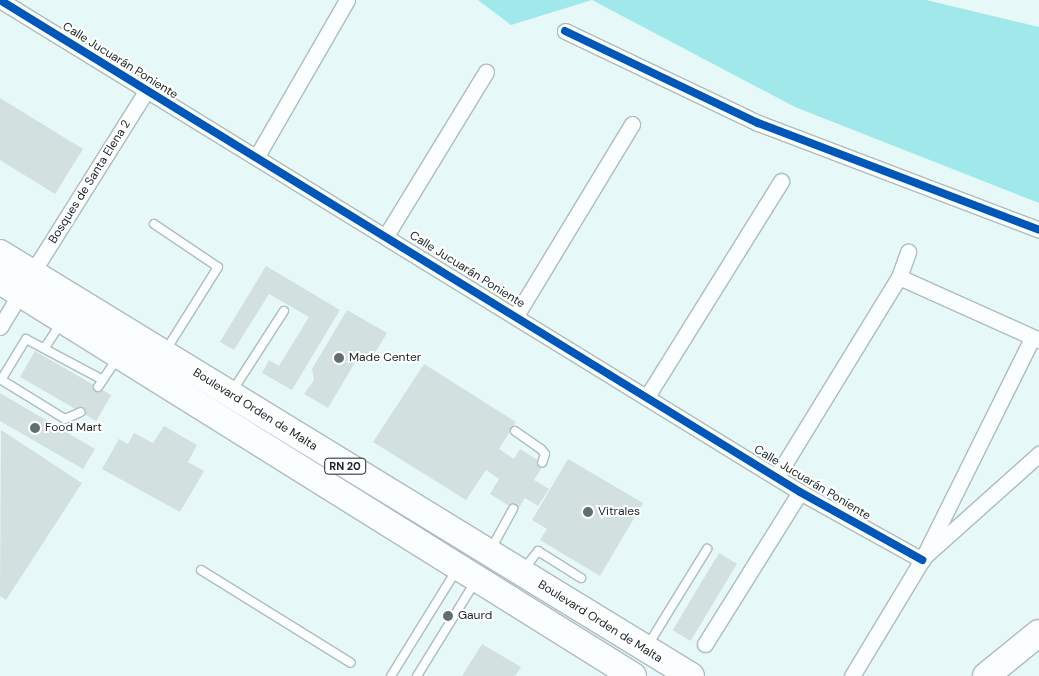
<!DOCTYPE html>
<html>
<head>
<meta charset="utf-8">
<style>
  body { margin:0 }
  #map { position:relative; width:1039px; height:676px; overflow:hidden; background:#e7f8f8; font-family:"DM Sans",sans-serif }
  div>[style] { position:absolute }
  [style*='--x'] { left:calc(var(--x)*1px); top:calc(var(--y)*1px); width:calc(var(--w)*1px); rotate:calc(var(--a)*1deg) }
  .green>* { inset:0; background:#a0e8ea }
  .building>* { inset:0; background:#d3e0e0; transform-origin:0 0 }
  .roads { filter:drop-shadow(1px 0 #afbcbc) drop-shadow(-1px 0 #afbcbc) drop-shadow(0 1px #afbcbc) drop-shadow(0 -1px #afbcbc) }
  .service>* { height:8px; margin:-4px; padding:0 4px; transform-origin:4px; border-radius:4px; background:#fbfefe }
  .minor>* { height:15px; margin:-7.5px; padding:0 7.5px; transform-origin:7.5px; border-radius:7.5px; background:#fbfefe }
  .trunk>* { height:26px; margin:-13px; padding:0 13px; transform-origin:13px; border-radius:13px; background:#fbfefe }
  .cycleway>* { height:8px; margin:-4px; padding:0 4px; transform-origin:4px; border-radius:4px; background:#0057b8 }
  .dots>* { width:14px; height:14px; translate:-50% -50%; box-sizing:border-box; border:2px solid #fff; border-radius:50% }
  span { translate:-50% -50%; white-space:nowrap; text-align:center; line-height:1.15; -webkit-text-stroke:4px #fff; paint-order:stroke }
  .shield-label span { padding:1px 4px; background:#fff; border:1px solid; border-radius:4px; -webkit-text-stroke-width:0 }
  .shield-label { font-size:11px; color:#192424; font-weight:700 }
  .street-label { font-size:12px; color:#192424 }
  .poi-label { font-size:12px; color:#192424 }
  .left { translate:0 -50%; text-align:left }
</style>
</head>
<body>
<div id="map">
  <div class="green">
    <i style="clip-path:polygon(478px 0,926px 0,1039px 27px,1039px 203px,795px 107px,592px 0,511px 25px)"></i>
  </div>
  <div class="building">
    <i style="clip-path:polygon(0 98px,83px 149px,55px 194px,0 160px)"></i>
    <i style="clip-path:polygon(266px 266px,340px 310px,292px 390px,262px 373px,269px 360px,279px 366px,309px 317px,269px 294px,234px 350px,220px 342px)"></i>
    <i style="clip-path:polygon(347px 310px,387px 333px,370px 361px,360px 354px,328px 408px,304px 394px,314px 380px,312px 369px)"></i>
    <i style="left:35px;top:351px;width:88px;height:30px;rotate:30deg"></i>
    <i style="clip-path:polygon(424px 364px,516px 422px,499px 449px,514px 459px,520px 449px,544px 464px,534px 480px,549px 489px,538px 506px,525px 498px,517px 511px,490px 494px,499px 479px,486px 470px,466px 500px,373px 442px)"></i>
    <i style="clip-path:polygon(0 393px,95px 449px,83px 469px,0 421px)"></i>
    <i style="clip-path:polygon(164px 426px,197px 445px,188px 462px,204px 471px,180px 512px,102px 469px,119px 439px,128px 444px,134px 433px,153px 443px)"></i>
    <i style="clip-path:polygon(1px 430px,82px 483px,6px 600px,0 596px)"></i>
    <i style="clip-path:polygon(568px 459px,643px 503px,600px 576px,540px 540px,547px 529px,532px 520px)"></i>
    <i style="left:719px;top:553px;width:21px;height:90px;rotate:31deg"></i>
    <i style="clip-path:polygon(482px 644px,521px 667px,515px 676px,462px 676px)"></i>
  </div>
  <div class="roads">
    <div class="service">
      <i style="--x:154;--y:224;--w:77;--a:33.9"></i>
      <i style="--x:218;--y:267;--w:98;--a:122.1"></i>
      <i style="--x:46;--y:346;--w:27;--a:-57"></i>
      <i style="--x:0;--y:379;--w:76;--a:31.6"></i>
      <i style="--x:65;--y:419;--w:17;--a:-24"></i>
      <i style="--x:1;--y:380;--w:48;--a:-58.6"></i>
      <i style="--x:26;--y:339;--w:87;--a:28"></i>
      <i style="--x:98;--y:387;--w:34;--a:-56"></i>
      <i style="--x:233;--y:390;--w:94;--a:-57.2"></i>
      <i style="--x:515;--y:431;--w:32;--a:35"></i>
      <i style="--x:541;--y:449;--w:6;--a:51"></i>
      <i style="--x:545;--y:454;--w:9;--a:108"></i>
      <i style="--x:491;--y:549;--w:46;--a:-61.2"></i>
      <i style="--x:524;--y:569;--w:23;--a:-52"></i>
      <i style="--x:538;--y:551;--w:51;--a:32.1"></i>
      <i style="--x:201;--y:570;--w:176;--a:31.8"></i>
      <i style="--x:648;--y:645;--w:113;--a:-58.4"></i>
      <i style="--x:391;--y:676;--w:126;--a:-58.3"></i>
      <i style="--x:417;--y:676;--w:110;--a:-58.3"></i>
    </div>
    <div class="minor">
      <i style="--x:0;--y:0;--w:939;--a:31.59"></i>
      <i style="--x:800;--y:492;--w:140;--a:29.1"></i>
      <i style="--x:565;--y:31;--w:214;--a:25.5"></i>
      <i style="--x:758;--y:123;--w:301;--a:20.8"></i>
      <i style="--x:257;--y:156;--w:180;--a:-60"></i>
      <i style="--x:387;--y:234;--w:190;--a:-58.6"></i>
      <i style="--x:32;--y:273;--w:215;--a:-57.9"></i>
      <i style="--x:899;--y:277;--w:154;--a:24.2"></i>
      <i style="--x:517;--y:314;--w:222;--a:-58.8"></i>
      <i style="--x:0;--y:327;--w:39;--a:-59"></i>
      <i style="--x:648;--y:395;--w:252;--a:-58.1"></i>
      <i style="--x:777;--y:476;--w:233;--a:-58.5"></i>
      <i style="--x:899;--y:277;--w:27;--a:-70"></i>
      <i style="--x:926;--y:555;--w:152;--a:-41.8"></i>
      <i style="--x:705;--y:644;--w:179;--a:-58"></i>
      <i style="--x:852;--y:676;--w:135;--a:-58.9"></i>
      <i style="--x:922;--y:560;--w:248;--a:-63.6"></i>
    </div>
    <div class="trunk">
      <i style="--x:0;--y:253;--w:810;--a:31.47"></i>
      <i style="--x:0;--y:281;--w:746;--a:31.96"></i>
      <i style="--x:986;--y:676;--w:68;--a:-39.1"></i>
    </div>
  </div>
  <div class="cycleway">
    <i style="--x:0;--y:0;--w:939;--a:31.59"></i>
    <i style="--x:800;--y:492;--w:140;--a:29.1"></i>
    <i style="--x:565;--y:31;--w:214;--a:25.5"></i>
    <i style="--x:758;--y:123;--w:301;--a:20.8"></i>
  </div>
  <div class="dots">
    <i style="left:339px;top:358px;background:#616e6e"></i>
    <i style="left:35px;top:428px;background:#616e6e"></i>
    <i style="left:588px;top:512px;background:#616e6e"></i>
    <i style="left:448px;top:616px;background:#616e6e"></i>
  </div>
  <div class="shield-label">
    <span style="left:345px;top:466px">RN 20</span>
  </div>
  <div class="street-label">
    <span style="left:120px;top:61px;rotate:32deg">Calle Jucuarán Poniente</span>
    <span style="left:90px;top:182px;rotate:-58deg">Bosques de Santa Elena 2</span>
    <span style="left:467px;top:270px;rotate:32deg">Calle Jucuarán Poniente</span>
    <span style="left:255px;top:410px;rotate:32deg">Boulevard Orden de Malta</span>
    <span style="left:812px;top:483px;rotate:31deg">Calle Jucuarán Poniente</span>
    <span style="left:600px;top:622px;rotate:32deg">Boulevard Orden de Malta</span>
  </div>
  <div class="poi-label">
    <span class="left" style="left:349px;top:358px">Made Center</span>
    <span class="left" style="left:45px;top:428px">Food Mart</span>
    <span class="left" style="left:598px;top:512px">Vitrales</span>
    <span class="left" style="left:458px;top:616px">Gaurd</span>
  </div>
</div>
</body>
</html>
